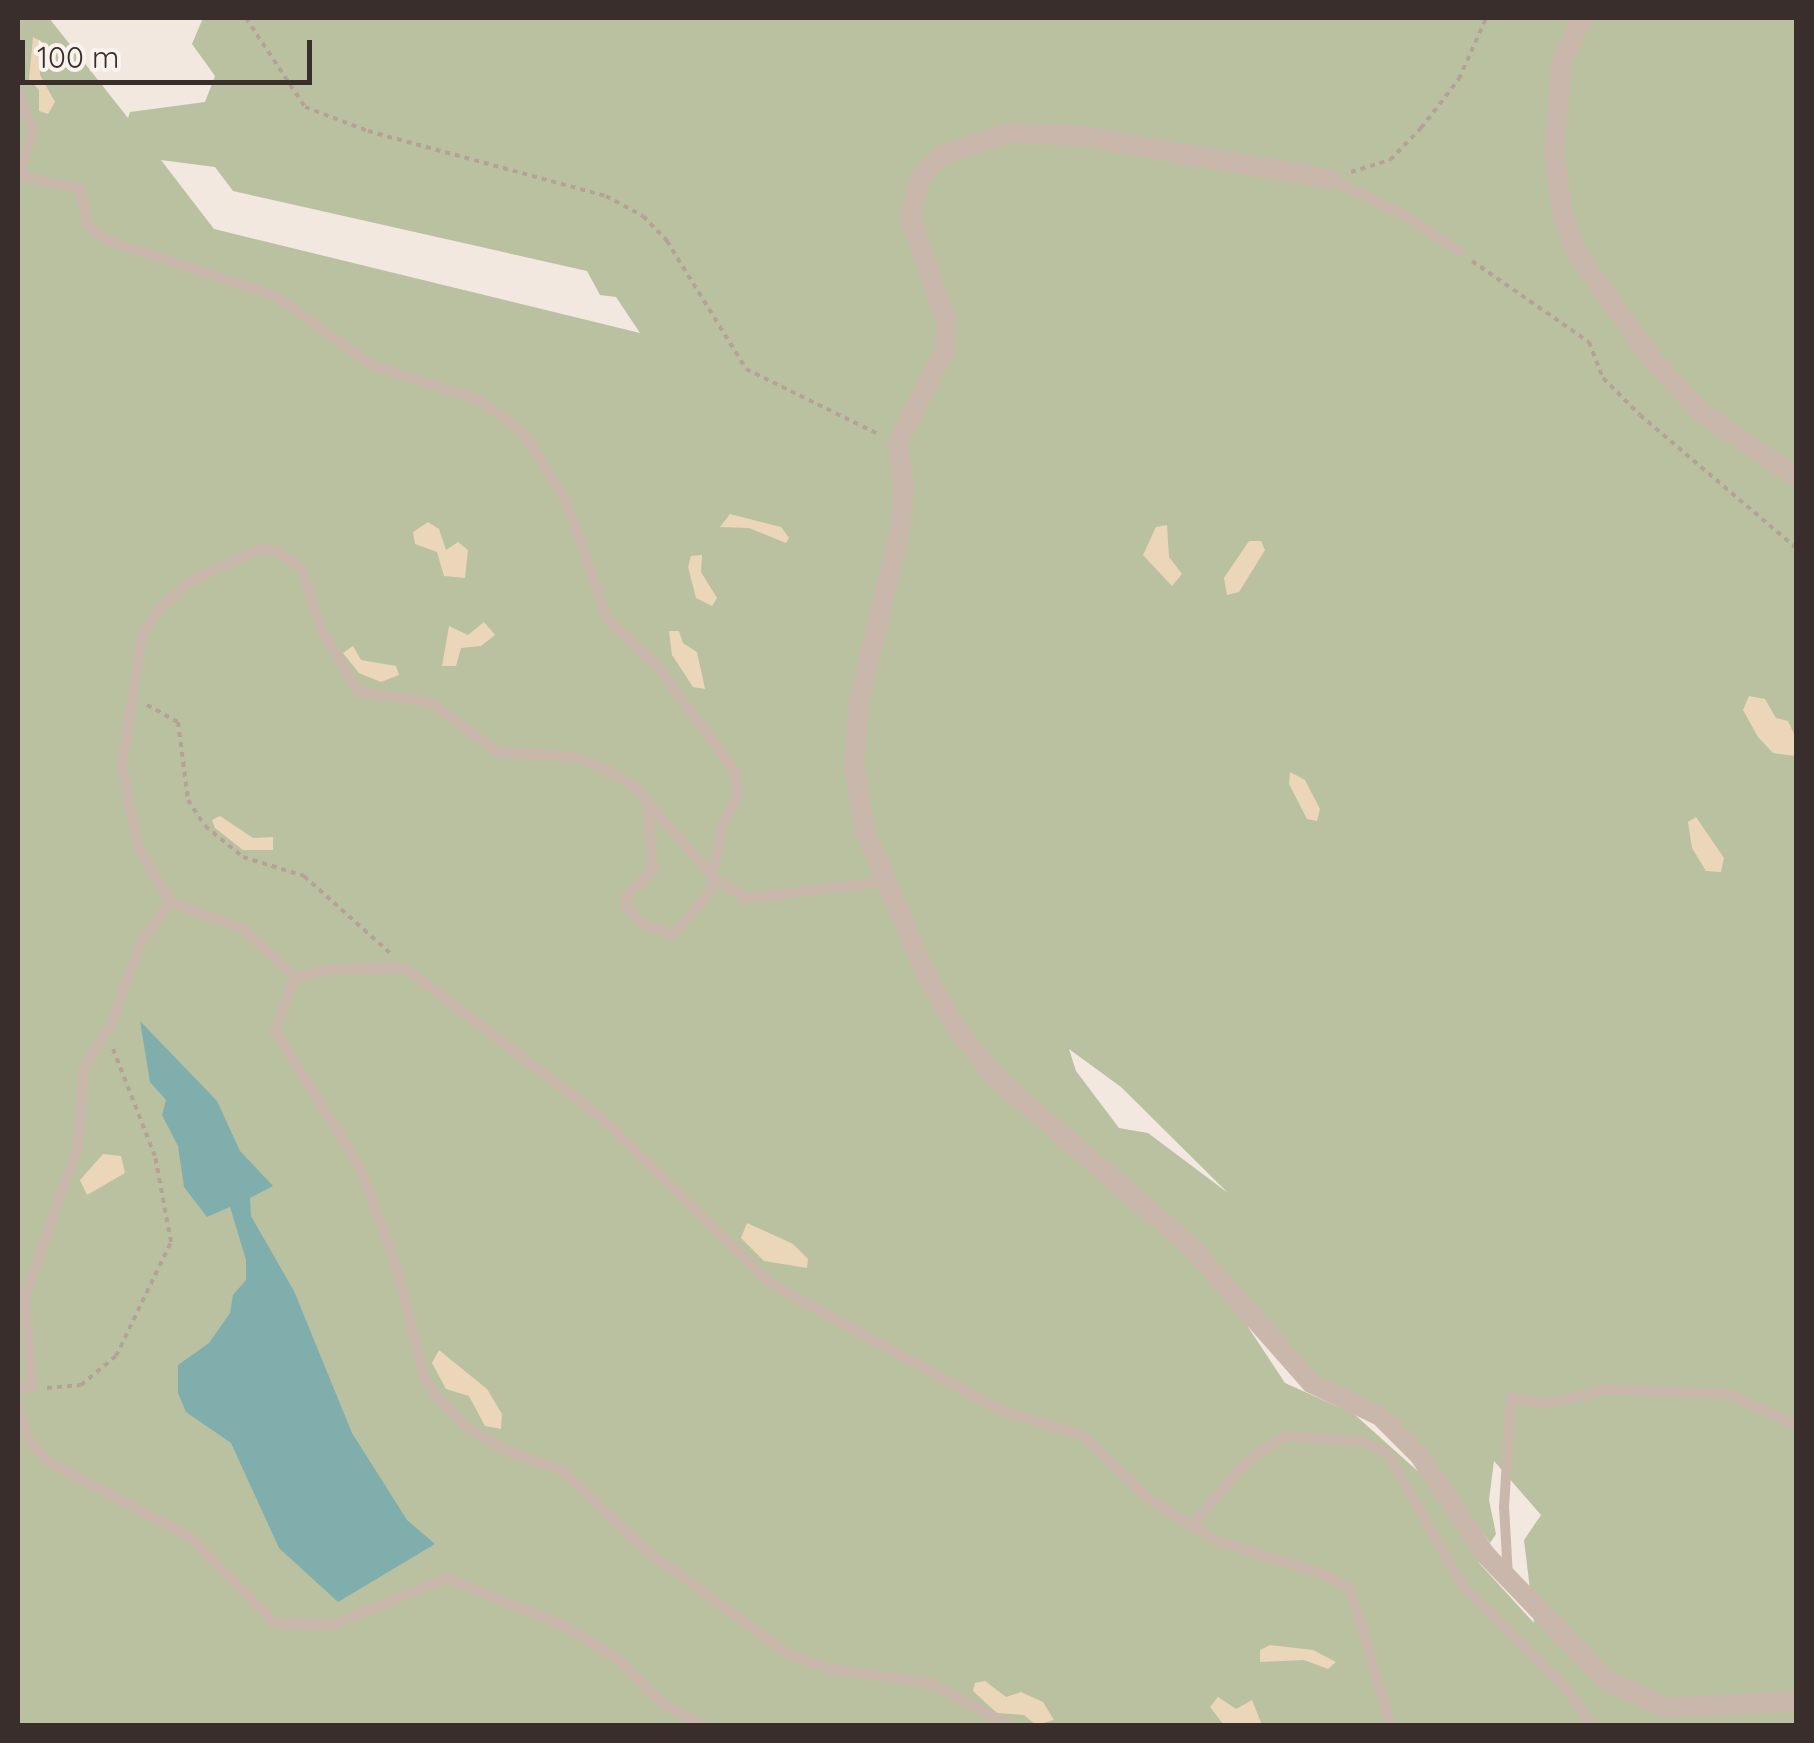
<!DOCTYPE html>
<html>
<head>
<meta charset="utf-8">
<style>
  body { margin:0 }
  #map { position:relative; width:1814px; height:1743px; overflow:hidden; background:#f2e8e0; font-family:Quicksand,sans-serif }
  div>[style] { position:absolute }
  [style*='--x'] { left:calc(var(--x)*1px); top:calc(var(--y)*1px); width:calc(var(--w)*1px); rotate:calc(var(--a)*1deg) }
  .green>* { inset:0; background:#b9c1a1 }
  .sand>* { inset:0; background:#ebd6b9 }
  .water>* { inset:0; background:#80aeac }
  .path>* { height:4px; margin-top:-2px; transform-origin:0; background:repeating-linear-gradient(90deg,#b6a197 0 5px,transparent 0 10px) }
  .lane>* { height:10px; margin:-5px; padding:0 5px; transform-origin:5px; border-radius:5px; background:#cab7ac }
  .street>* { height:20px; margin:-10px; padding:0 10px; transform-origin:10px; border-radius:10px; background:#cab7ac }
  span { translate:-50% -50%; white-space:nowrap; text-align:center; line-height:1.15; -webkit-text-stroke:10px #faf3ed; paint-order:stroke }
  .frame { position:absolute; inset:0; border:20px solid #392e2b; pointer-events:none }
  .scale { position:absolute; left:20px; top:40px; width:292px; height:45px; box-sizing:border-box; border:5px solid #392e2b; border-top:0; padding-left:12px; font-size:30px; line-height:35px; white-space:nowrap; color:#392e2b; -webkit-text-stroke:8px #faf3ed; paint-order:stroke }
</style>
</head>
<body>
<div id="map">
  <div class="green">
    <i style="clip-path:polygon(evenodd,18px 18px,49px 18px,128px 118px,130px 112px,205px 102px,215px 76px,192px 44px,203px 18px,1796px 18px,1796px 1725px,18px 1725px,18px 18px,161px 160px,215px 167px,233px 191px,587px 271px,600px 295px,616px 297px,640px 333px,214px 229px,161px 160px,18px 18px,1069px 1049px,1121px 1087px,1228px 1193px,1148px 1133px,1119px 1128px,1076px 1071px,1069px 1049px,18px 18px,1248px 1327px,1278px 1334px,1324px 1382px,1410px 1433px,1490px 1543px,1496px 1534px,1489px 1500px,1494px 1461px,1541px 1515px,1524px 1540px,1534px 1623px,1480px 1564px,1421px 1474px,1354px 1414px,1285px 1383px,1248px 1327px)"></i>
  </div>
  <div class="sand">
    <i style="clip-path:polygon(33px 37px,40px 41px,40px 75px,55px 102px,48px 114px,39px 111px,39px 90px,29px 79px)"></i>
    <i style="clip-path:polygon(730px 514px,781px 527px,789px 538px,786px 543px,749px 528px,720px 527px)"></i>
    <i style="clip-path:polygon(428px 522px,439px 529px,446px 550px,458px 542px,468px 550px,465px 578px,444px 576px,437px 552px,415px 544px,413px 532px)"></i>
    <i style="clip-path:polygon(1167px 525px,1169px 557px,1182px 574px,1172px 586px,1143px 555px,1156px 527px)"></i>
    <i style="clip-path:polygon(1249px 541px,1261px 541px,1265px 550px,1239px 592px,1227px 595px,1224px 578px)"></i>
    <i style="clip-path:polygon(702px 555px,701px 572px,717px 598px,712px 606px,696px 598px,688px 567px,691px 556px)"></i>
    <i style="clip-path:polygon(484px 622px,495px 635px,481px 646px,461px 648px,456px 666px,442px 666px,449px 626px,468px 635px)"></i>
    <i style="clip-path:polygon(669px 631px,679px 631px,683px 643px,697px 652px,705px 689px,693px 687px,672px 655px)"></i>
    <i style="clip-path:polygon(353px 646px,361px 660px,396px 666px,399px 675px,381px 682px,359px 673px,343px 653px)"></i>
    <i style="clip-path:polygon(1749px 696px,1765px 699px,1776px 718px,1788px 721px,1796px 738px,1795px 756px,1773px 753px,1758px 737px,1743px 710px)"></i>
    <i style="clip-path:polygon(1290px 772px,1305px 780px,1320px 809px,1317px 821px,1307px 819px,1289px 784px)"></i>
    <i style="clip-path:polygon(220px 816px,253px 838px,273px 837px,273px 850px,243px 850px,215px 828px,212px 820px)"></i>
    <i style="clip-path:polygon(1696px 817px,1724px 858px,1721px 872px,1706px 871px,1692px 848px,1688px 822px)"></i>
    <i style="clip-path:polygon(103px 1154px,121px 1156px,125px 1173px,87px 1195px,80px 1180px)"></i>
    <i style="clip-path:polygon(747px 1223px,793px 1244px,808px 1259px,807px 1268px,764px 1261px,741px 1238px)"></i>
    <i style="clip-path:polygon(439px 1350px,487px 1389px,502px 1414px,501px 1429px,485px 1426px,469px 1396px,446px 1389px,432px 1363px)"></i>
    <i style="clip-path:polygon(1270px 1645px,1313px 1650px,1336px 1662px,1328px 1669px,1304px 1660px,1260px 1662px,1260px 1650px)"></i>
    <i style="clip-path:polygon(985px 1681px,1006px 1697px,1021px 1692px,1043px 1702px,1054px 1720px,1036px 1725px,1024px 1715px,997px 1713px,973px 1691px,975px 1683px)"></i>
    <i style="clip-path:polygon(1218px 1697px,1236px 1709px,1252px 1700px,1262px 1725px,1224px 1725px,1210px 1707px)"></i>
  </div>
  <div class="water">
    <i style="clip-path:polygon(140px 1021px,217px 1101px,240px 1151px,273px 1186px,250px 1198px,251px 1216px,294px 1291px,352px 1433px,407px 1520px,435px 1544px,338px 1602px,279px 1548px,231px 1443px,186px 1412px,178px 1393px,178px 1365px,209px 1343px,230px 1313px,233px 1295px,246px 1280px,246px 1260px,230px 1207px,207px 1217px,184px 1187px,178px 1146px,162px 1115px,166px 1100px,150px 1082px)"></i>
  </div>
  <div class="path">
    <i style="--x:246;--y:18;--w:107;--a:56.5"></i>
    <i style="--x:305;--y:107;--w:67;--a:20.9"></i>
    <i style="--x:368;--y:131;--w:247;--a:15.3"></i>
    <i style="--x:606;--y:196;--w:42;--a:28.4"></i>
    <i style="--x:643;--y:216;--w:35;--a:46"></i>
    <i style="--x:667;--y:241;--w:150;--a:58.3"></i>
    <i style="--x:746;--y:369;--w:149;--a:26.2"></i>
    <i style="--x:1351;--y:172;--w:41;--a:-17.1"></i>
    <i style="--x:1390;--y:160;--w:45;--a:-45.9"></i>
    <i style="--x:1421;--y:128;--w:62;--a:-52.2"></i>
    <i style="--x:1459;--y:79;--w:67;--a:-66.1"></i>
    <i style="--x:1472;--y:261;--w:142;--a:34.7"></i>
    <i style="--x:1589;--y:342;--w:39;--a:69"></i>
    <i style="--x:1603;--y:378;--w:52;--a:45"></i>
    <i style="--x:1640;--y:415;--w:205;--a:40.4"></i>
    <i style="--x:147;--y:705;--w:35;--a:29"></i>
    <i style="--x:178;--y:722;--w:79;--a:82.7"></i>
    <i style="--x:188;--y:800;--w:31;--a:57"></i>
    <i style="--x:205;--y:826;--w:49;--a:39.2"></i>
    <i style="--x:243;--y:857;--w:64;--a:17.3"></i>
    <i style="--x:304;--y:876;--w:115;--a:41.8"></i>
    <i style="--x:47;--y:1388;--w:34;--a:-5"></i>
    <i style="--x:81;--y:1385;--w:45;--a:-39.6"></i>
    <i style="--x:116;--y:1356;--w:127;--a:-64.2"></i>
    <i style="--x:171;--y:1242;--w:87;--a:-100.5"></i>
    <i style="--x:155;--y:1156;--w:115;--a:-111.4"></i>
  </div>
  <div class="lane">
    <i style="--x:18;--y:90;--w:46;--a:70.8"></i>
    <i style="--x:33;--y:133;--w:36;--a:109"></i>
    <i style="--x:21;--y:167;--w:13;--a:61"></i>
    <i style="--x:27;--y:178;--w:54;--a:10.7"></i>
    <i style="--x:80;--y:188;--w:38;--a:79"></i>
    <i style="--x:87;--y:225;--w:27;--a:36"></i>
    <i style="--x:109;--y:241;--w:175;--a:18.3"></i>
    <i style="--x:275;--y:296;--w:121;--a:35.3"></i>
    <i style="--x:374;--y:366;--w:110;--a:17.9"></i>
    <i style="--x:479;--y:400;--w:53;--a:35.8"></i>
    <i style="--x:522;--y:431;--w:83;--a:57.8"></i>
    <i style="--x:566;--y:501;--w:125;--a:70.8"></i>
    <i style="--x:607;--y:619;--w:69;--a:43.2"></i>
    <i style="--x:657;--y:666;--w:131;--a:53.4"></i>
    <i style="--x:735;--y:771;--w:24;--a:85"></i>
    <i style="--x:737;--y:795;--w:38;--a:115"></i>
    <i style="--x:721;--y:829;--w:64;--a:99.9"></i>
    <i style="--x:710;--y:892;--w:55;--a:130.6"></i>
    <i style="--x:674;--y:934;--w:35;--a:-162"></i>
    <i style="--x:641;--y:923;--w:23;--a:-131"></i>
    <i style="--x:626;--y:906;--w:9;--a:-90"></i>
    <i style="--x:626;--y:897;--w:38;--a:-45"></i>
    <i style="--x:653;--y:870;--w:67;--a:-95.1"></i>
    <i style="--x:1330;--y:179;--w:85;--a:26"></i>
    <i style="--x:1406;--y:216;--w:65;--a:33.7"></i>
    <i style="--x:882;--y:882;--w:138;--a:173.3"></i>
    <i style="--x:745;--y:898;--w:38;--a:-147"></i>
    <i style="--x:713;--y:877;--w:121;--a:-131"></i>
    <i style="--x:634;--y:786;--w:29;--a:-149"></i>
    <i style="--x:609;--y:771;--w:37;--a:-158"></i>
    <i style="--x:575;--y:757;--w:77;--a:-176.3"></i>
    <i style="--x:498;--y:752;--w:84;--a:-143.7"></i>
    <i style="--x:430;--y:702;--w:73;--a:-172.1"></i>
    <i style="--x:358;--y:692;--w:71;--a:-120.5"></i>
    <i style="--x:322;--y:631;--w:66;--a:-108.4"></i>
    <i style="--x:301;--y:568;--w:29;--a:-145"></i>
    <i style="--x:277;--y:551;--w:18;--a:-174"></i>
    <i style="--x:259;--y:549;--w:75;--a:154.8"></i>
    <i style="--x:191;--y:581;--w:43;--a:138.8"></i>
    <i style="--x:159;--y:609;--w:31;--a:123"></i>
    <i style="--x:142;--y:635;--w:134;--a:98.6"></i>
    <i style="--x:122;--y:767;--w:82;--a:78.7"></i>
    <i style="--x:138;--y:847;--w:64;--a:59.8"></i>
    <i style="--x:170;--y:902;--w:77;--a:19.9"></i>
    <i style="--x:242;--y:928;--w:72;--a:42.8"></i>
    <i style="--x:295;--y:977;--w:58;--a:110.3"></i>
    <i style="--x:275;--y:1031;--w:159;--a:58.1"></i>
    <i style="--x:359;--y:1166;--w:106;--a:69.5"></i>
    <i style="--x:396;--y:1265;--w:116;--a:76.1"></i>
    <i style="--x:424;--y:1378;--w:23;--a:56"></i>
    <i style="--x:437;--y:1397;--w:40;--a:46"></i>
    <i style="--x:465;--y:1426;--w:51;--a:30.6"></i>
    <i style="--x:509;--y:1452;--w:56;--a:18.8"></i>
    <i style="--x:562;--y:1470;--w:112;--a:43.9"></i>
    <i style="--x:643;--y:1548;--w:182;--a:36.1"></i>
    <i style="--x:790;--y:1655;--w:42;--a:19.3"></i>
    <i style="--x:830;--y:1669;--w:99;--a:7.6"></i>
    <i style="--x:928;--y:1682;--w:94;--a:27.9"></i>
    <i style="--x:295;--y:977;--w:39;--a:-12"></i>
    <i style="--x:333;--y:969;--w:72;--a:-0.8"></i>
    <i style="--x:405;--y:968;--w:248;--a:37.3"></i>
    <i style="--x:602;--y:1118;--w:235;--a:44.5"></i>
    <i style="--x:770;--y:1283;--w:260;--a:28.9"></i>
    <i style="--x:998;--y:1409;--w:88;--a:17.2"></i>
    <i style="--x:1082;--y:1435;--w:95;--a:43.7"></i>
    <i style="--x:1151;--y:1501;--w:78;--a:30.8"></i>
    <i style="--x:1218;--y:1541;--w:111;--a:17.3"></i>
    <i style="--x:1324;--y:1574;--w:30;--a:30"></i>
    <i style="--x:1350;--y:1589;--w:143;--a:73.3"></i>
    <i style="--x:18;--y:1388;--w:14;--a:-4"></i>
    <i style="--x:32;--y:1387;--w:91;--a:-94.4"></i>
    <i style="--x:25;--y:1296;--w:156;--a:-70.5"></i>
    <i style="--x:77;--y:1149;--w:82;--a:-85.1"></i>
    <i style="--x:84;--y:1067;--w:52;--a:-57.5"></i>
    <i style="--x:112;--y:1023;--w:84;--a:-70.5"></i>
    <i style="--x:140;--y:944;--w:52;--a:-54.5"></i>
    <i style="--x:18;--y:1405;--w:33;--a:74"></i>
    <i style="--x:27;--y:1437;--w:30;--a:50"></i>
    <i style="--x:46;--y:1460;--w:163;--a:28.1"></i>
    <i style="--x:190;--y:1537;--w:121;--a:45.3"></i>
    <i style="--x:275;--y:1623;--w:58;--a:2"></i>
    <i style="--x:333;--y:1625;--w:122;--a:-22.6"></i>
    <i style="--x:446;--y:1578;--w:126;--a:21.9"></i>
    <i style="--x:563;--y:1625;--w:63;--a:31.4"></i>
    <i style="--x:617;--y:1658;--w:65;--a:45"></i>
    <i style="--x:663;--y:1704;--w:47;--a:27.6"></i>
    <i style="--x:1195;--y:1522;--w:75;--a:-49.9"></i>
    <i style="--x:1243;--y:1465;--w:50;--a:-35.3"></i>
    <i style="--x:1284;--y:1436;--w:78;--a:3.7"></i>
    <i style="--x:1362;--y:1441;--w:28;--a:26"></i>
    <i style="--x:1387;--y:1453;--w:153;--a:60.3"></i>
    <i style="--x:1463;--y:1586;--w:142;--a:44.7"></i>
    <i style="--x:1564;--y:1686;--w:49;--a:54.1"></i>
    <i style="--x:1508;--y:1576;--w:69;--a:-93.3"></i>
    <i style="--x:1504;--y:1507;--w:110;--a:-86.4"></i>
    <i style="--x:1511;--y:1397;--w:36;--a:11"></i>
    <i style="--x:1546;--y:1404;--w:64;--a:-13.6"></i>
    <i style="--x:1608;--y:1389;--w:120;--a:2.4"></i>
    <i style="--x:1728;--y:1394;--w:75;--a:24.5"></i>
  </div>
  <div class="street">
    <i style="--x:1582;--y:18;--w:48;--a:114.4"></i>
    <i style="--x:1562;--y:62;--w:91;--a:95"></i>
    <i style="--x:1554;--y:153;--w:65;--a:82"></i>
    <i style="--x:1563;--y:217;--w:37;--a:70"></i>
    <i style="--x:1576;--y:252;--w:130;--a:54.7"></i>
    <i style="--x:1651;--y:358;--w:75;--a:47.2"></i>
    <i style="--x:1702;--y:413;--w:114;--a:34.2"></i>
    <i style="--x:1330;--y:179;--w:252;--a:-170.2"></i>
    <i style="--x:1082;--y:136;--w:73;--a:-177.6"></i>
    <i style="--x:1009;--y:133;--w:71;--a:161.8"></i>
    <i style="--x:942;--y:155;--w:33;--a:134"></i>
    <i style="--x:919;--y:179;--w:40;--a:103"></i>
    <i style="--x:910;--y:218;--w:107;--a:70.4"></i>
    <i style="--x:946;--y:319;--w:33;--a:93"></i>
    <i style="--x:944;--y:352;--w:102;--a:116.8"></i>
    <i style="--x:898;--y:443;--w:45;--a:82.4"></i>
    <i style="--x:904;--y:488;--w:42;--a:95.4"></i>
    <i style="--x:900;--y:530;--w:181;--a:103.4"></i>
    <i style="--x:858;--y:706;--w:58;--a:93.9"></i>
    <i style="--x:854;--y:764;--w:68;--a:80.7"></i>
    <i style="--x:865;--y:831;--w:151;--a:67"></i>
    <i style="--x:924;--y:970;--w:65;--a:61.5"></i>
    <i style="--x:955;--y:1027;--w:63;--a:51.5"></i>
    <i style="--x:994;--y:1076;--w:259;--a:40.9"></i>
    <i style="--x:1190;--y:1246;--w:183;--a:48.5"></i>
    <i style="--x:1311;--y:1383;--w:76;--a:25.6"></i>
    <i style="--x:1380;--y:1416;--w:55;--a:45"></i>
    <i style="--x:1419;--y:1455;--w:119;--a:56.3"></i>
    <i style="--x:1485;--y:1554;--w:178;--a:46.1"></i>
    <i style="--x:1608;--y:1682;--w:65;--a:23.4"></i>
    <i style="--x:1668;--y:1708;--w:128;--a:-3.1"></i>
  </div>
  <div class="frame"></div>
  <div class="scale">100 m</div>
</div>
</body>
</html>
